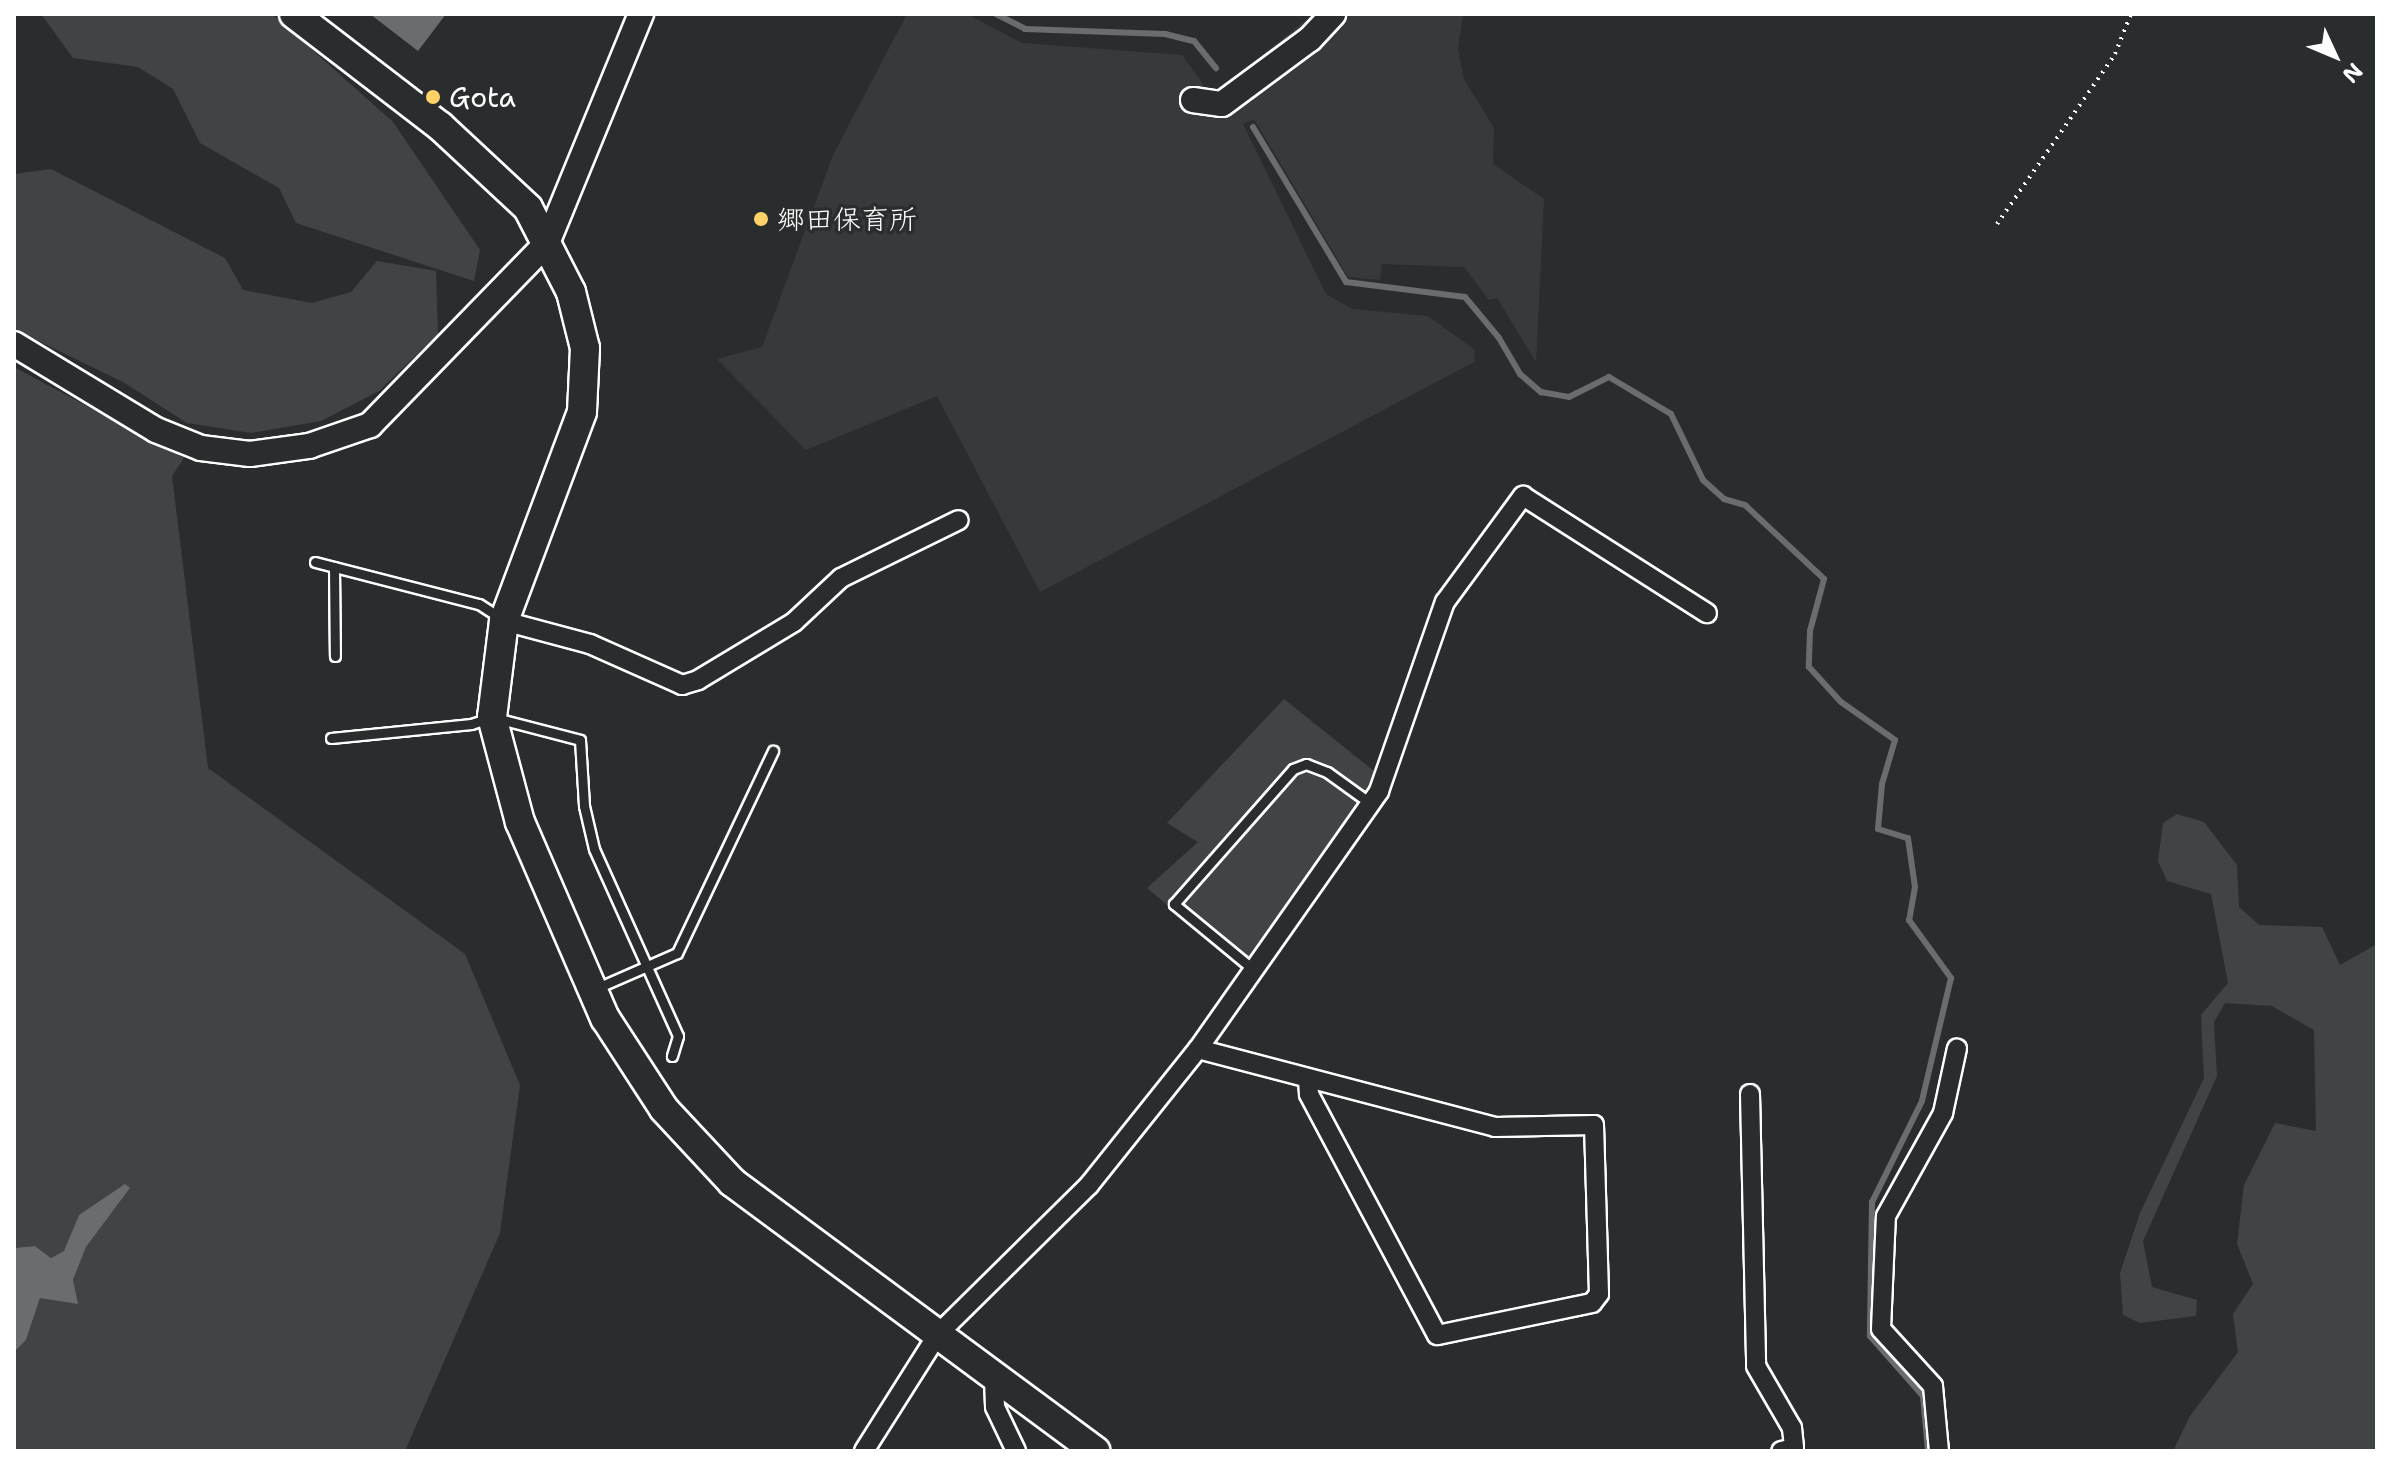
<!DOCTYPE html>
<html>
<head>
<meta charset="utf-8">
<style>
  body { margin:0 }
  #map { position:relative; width:2391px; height:1465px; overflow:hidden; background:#2a2d2e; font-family:"Shantell Sans","Klee One",sans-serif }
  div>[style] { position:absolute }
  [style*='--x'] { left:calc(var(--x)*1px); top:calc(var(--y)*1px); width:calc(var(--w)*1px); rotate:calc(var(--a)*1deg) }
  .built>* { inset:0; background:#373a3b }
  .green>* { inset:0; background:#414445 }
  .water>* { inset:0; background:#6a6c6d }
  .stream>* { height:6px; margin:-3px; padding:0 3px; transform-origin:3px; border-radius:3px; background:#6a6c6d }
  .path>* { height:4px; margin-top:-2px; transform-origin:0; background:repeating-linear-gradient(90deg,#fff 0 2px,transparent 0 8px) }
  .roads { filter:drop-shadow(2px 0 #fff) drop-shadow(-2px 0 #fff) drop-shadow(0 2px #fff) drop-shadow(0 -2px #fff) }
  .lane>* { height:9px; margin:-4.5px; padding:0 4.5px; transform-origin:4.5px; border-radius:4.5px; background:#2a2d2e }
  .street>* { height:18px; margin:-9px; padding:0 9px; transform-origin:9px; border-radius:9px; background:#2a2d2e }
  .secondary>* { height:24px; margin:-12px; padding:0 12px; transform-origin:12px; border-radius:12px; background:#2a2d2e }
  .primary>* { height:28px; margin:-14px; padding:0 14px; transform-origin:14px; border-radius:14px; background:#2a2d2e }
  .dots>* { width:22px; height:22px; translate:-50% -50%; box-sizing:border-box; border:4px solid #2a2d2e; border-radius:50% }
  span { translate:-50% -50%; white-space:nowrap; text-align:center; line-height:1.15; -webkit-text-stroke:7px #2a2d2e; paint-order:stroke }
  .poi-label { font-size:28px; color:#fff }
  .left { translate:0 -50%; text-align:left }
  .frame { position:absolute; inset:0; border:16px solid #fff; pointer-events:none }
  .north { position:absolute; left:2295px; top:16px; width:80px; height:80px; -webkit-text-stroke:6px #2a2d2e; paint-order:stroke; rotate:134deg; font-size:22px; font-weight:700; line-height:32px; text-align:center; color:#fff }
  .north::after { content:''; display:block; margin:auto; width:28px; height:36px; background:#fff; clip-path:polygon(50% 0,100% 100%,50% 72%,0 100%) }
</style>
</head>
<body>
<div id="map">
  <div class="built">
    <i style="clip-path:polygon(907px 14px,967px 14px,1022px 43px,1182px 55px,1206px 88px,1217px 92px,1313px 14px,1463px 14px,1458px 49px,1464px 79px,1494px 128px,1493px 164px,1544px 199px,1536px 362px,1497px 298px,1489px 300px,1464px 267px,1382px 264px,1380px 280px,1348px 277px,1254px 119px,1243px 124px,1326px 294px,1352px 309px,1428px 316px,1475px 350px,1474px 362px,1040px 592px,937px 396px,806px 450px,717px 359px,762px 347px,833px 155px)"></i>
  </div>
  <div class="green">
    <i style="clip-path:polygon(41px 14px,272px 14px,393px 122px,480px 250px,474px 281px,296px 223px,279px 188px,200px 143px,173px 89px,138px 67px,73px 58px)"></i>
    <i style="clip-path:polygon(51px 169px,225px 258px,243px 290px,312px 303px,351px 292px,377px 261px,436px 271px,438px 334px,379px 391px,321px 421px,251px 433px,187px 423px,123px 382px,14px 329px,14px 174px)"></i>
    <i style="clip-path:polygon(14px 367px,184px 458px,172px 476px,208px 768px,465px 954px,520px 1085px,500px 1233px,405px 1451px,14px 1451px,14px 1352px,26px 1340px,40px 1298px,73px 1280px,86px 1247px,130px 1188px,79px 1215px,65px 1251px,51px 1258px,35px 1246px,14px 1248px)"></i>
    <i style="clip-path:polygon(1284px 699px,1379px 775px,1362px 807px,1245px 970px,1147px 888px,1198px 842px,1167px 823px)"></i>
    <i style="clip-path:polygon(2177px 814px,2204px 822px,2237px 865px,2239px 907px,2259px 925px,2322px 927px,2340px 965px,2377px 944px,2377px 1451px,2173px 1451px,2190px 1416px,2238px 1352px,2233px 1314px,2253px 1284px,2237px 1244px,2244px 1185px,2275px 1123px,2316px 1131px,2314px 1030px,2272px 1006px,2225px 1003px,2214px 1022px,2217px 1076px,2143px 1241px,2152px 1287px,2197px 1300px,2196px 1316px,2140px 1323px,2123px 1315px,2120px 1273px,2140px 1213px,2204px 1078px,2201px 1015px,2228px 983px,2211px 894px,2167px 881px,2158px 861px,2163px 823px)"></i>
  </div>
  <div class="water">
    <i style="clip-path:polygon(370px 14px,446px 14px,418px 51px)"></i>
    <i style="clip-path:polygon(125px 1184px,130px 1188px,86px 1247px,73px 1280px,78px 1304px,40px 1298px,26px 1340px,14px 1352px,14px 1248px,35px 1246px,51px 1258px,64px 1251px,79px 1215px)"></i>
  </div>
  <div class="stream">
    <i style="--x:996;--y:14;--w:33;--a:27"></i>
    <i style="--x:1025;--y:29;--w:140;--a:2"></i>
    <i style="--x:1165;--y:34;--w:30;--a:14"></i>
    <i style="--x:1194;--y:41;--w:35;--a:51"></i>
    <i style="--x:1253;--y:127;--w:181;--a:59"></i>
    <i style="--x:1346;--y:282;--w:120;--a:7.2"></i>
    <i style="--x:1465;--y:297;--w:53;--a:50.3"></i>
    <i style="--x:1499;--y:338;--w:42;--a:59.7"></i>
    <i style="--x:1520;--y:374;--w:28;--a:41"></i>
    <i style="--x:1541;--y:392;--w:28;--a:10"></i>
    <i style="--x:1569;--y:397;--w:45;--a:-26.6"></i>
    <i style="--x:1609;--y:377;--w:72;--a:30.8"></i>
    <i style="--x:1671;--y:414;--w:73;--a:64.1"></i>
    <i style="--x:1703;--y:480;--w:28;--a:42"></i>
    <i style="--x:1724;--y:499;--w:22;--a:16"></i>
    <i style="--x:1745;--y:505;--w:108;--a:43.1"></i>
    <i style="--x:1824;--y:579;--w:54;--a:105.1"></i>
    <i style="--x:1810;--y:631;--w:36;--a:92"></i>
    <i style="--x:1809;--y:667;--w:47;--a:47.6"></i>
    <i style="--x:1841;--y:702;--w:66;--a:35.1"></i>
    <i style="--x:1895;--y:740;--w:46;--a:106.5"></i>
    <i style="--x:1882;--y:784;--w:45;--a:95.1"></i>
    <i style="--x:1878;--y:829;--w:31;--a:17"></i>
    <i style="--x:1908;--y:838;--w:49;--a:81.9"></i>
    <i style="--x:1915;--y:887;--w:34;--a:100"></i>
    <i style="--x:1909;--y:920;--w:72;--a:54.1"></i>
    <i style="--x:1951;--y:978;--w:126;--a:103.3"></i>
    <i style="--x:1922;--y:1101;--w:113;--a:116.3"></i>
    <i style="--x:1872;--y:1202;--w:134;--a:90.9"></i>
    <i style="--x:1870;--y:1336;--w:80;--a:48.5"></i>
    <i style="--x:1923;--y:1396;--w:55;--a:84.8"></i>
  </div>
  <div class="path">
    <i style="--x:1997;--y:224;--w:207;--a:-55.2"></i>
    <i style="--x:2115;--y:54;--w:43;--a:-68.2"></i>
  </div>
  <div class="roads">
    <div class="lane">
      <i style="--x:315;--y:562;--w:169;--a:14.4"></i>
      <i style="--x:479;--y:604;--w:27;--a:33"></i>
      <i style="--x:334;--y:567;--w:89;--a:89.4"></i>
      <i style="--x:331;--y:738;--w:141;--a:-5.7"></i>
      <i style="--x:471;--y:724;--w:22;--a:-18"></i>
      <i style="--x:492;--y:717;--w:91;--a:14.6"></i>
      <i style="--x:580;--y:740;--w:66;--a:86.5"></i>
      <i style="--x:584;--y:806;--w:44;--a:76.9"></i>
      <i style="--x:594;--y:849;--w:205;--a:65.8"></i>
      <i style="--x:678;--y:1036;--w:21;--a:107"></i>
      <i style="--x:1254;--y:970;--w:104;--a:-140.5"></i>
      <i style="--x:1174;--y:904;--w:180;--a:-48.6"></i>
      <i style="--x:1293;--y:769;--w:14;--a:-21"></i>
      <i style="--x:1306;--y:764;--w:22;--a:21"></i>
      <i style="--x:1327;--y:772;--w:53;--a:35.8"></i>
      <i style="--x:597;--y:988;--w:87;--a:-23.6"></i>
      <i style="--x:677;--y:953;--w:224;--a:-64.6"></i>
    </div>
    <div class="street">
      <i style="--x:504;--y:621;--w:89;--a:15"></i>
      <i style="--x:590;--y:644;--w:101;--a:24"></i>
      <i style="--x:682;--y:685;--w:17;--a:-17"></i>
      <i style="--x:698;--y:680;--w:112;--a:-31.1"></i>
      <i style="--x:794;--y:622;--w:64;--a:-43.1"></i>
      <i style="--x:841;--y:578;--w:131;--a:-26.2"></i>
      <i style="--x:1198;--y:1049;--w:307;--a:14.7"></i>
      <i style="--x:1495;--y:1127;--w:99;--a:-1.2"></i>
      <i style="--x:1594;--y:1125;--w:169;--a:88.3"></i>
      <i style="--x:1599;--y:1294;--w:11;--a:128"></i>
      <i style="--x:1592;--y:1303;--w:158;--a:168.3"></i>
      <i style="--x:1437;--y:1335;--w:273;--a:-118"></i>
      <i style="--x:1309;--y:1094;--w:14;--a:-94"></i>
      <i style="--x:1750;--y:1094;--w:272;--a:88.7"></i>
      <i style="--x:1756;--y:1366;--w:72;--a:59.9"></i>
      <i style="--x:1792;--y:1428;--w:20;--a:84"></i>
      <i style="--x:1794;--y:1448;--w:13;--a:167"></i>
      <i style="--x:994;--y:1378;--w:29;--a:88"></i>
      <i style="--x:995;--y:1407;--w:49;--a:64.5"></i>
      <i style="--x:864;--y:1451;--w:138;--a:-57.7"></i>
      <i style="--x:938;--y:1334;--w:212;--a:-44.6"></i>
      <i style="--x:1089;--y:1185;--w:174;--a:-51.3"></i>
      <i style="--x:1198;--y:1049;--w:315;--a:-54.9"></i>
      <i style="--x:1379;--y:791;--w:200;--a:-70.8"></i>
      <i style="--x:1445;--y:602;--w:132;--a:-53.7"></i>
      <i style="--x:1523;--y:496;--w:218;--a:32.5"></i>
      <i style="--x:1939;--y:1451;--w:65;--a:-95.3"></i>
      <i style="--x:1933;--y:1386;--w:77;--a:-132.4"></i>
      <i style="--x:1881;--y:1329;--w:113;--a:-87.5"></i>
      <i style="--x:1886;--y:1216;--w:118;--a:-61"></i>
      <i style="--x:1943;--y:1113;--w:66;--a:-77.8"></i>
    </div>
    <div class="secondary">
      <i style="--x:1193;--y:100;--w:29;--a:8"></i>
      <i style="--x:1222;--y:104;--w:109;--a:-36.5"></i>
      <i style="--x:1310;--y:39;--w:34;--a:-47"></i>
      <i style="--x:14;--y:344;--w:166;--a:31.2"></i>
      <i style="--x:156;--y:430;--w:48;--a:21.8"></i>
      <i style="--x:201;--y:448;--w:49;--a:7"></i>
      <i style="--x:250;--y:454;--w:60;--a:-7.7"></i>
      <i style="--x:309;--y:446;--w:65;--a:-19"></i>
      <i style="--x:370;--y:425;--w:254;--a:-45.8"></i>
      <i style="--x:547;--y:243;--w:248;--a:-67.7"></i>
    </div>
    <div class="primary">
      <i style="--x:294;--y:14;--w:184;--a:37.5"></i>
      <i style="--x:440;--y:126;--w:120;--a:43"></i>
      <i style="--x:528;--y:208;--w:94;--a:62.9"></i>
      <i style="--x:571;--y:292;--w:58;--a:76"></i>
      <i style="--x:585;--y:348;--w:64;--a:92.7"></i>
      <i style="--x:582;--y:412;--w:223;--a:110.5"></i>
      <i style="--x:504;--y:621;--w:97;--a:97.1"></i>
      <i style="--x:492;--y:717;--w:109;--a:75.1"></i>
      <i style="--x:520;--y:822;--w:214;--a:66.6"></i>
      <i style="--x:605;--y:1018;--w:108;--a:57"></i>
      <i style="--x:664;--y:1109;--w:100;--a:47"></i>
      <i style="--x:732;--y:1182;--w:452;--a:36.5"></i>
    </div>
  </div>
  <div class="dots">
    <i style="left:433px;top:97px;background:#ffd166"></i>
    <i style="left:761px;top:219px;background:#ffd166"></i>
  </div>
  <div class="poi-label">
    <span class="left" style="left:449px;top:97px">Gota</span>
    <span class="left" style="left:777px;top:219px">郷田保育所</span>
  </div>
  <div class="frame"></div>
  <div class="north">N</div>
</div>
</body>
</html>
